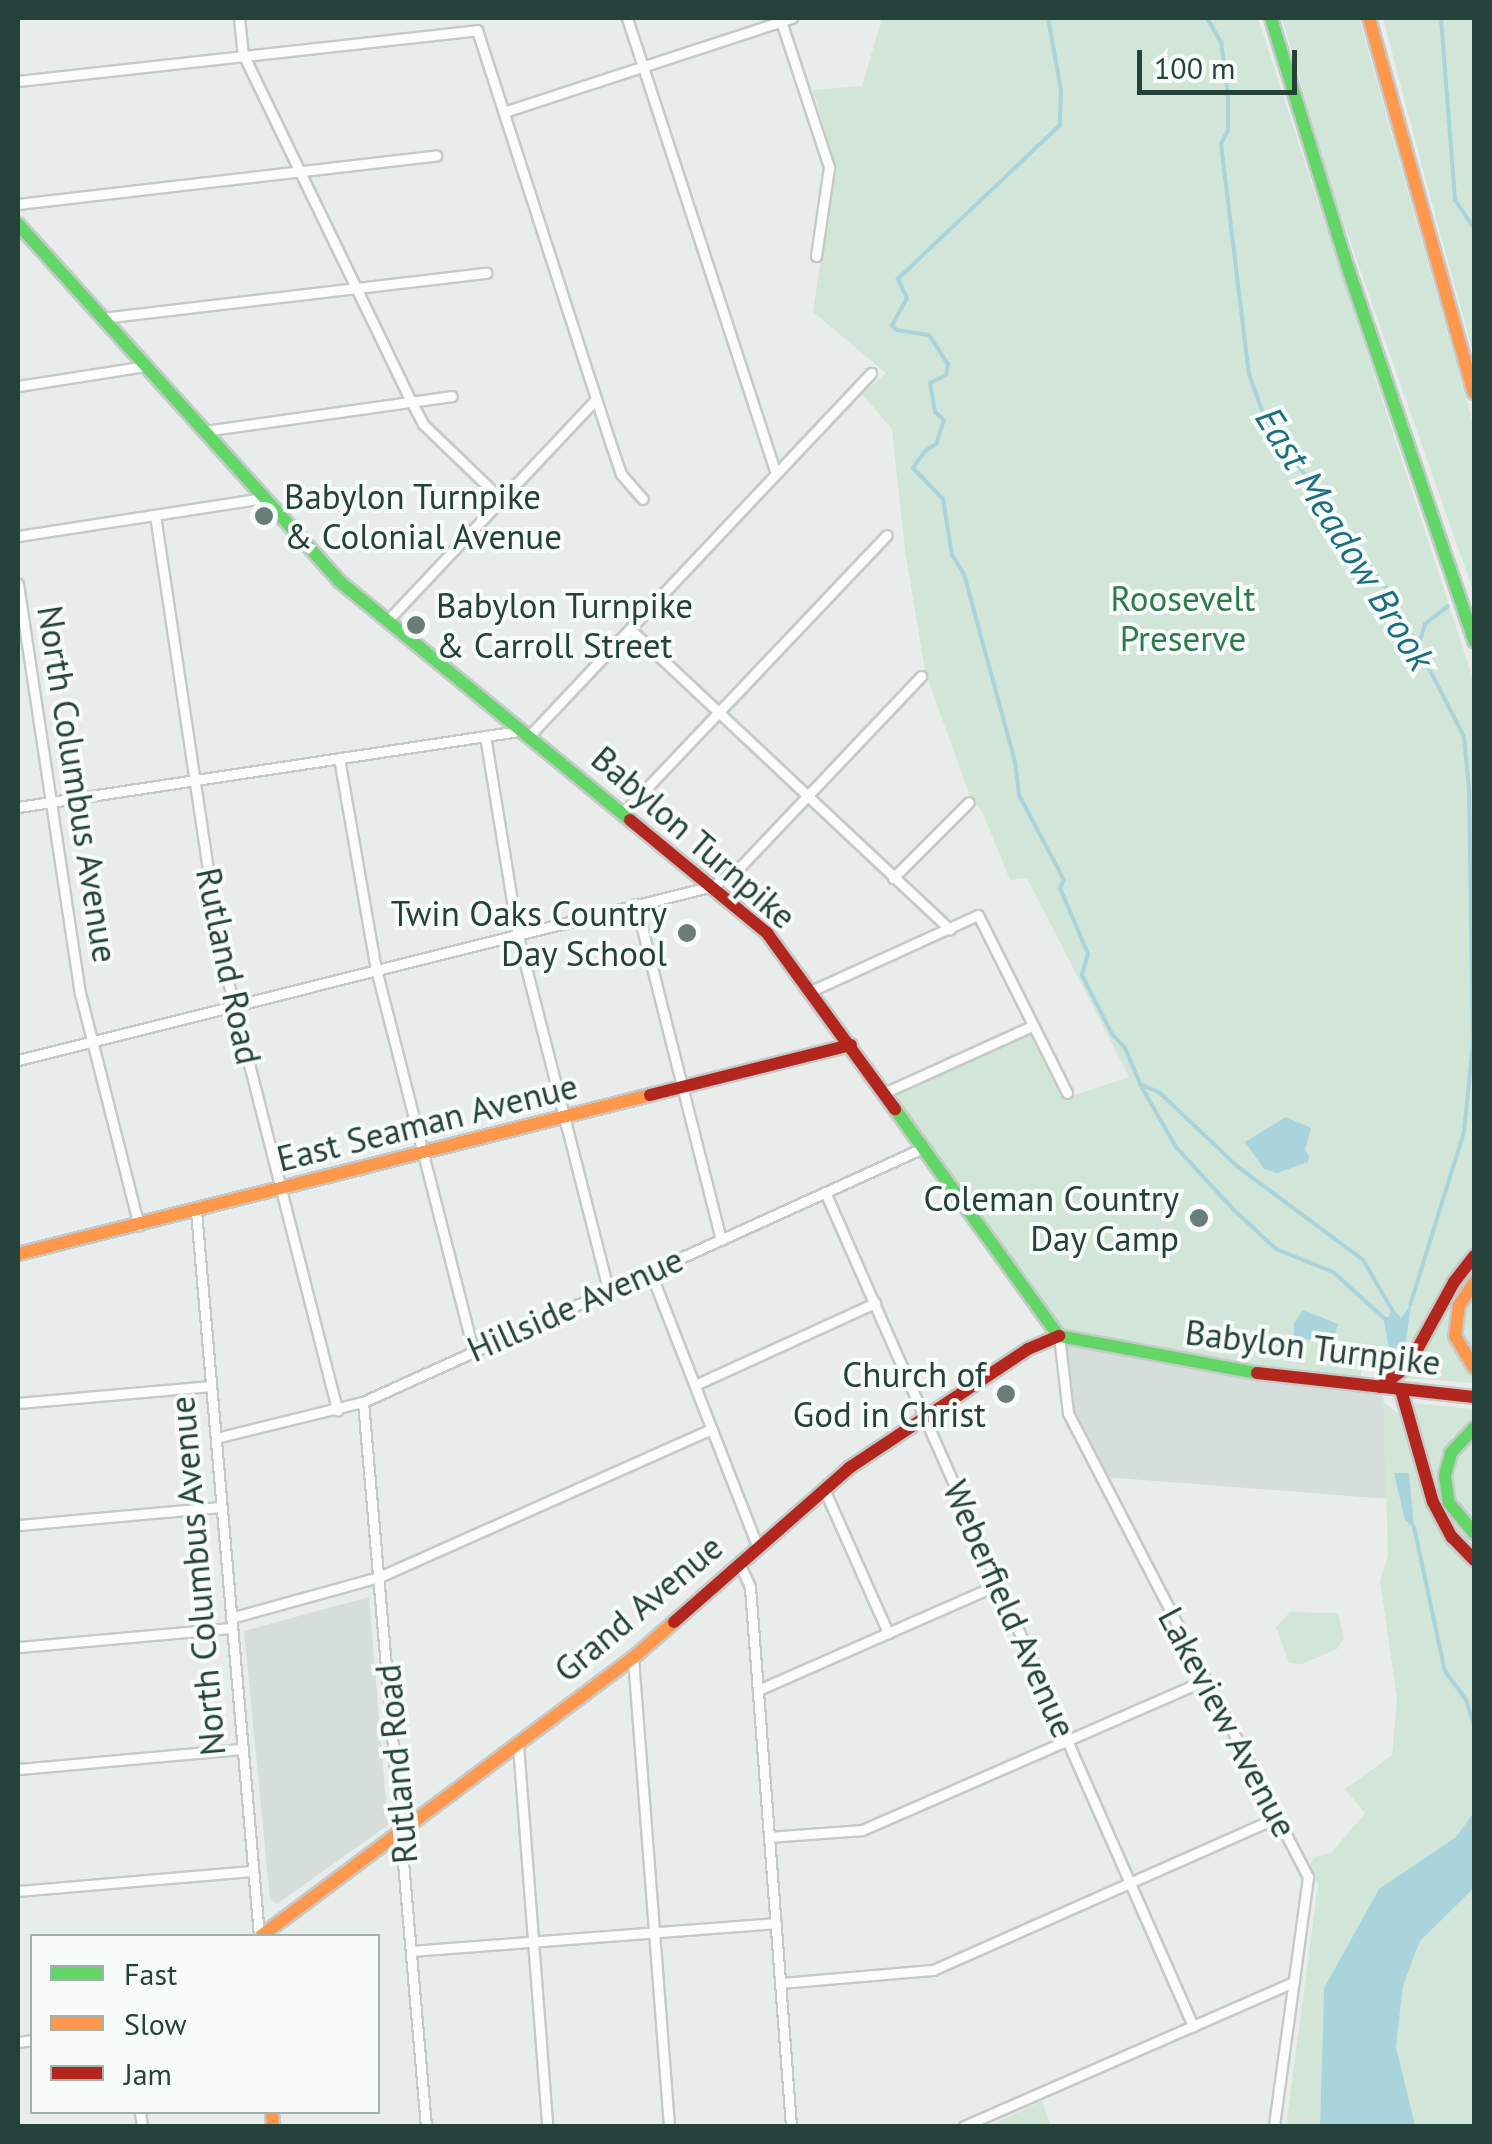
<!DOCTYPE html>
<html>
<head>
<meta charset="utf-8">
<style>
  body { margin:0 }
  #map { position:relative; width:1492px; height:2144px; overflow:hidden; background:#e8edeb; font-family:"PT Sans",sans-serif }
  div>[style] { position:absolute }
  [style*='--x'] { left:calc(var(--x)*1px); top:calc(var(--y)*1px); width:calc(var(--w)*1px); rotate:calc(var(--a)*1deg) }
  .built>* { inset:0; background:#d6dedb }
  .green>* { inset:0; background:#d1e6d8 }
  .water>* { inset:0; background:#a9d4db }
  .stream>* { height:4px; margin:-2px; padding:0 2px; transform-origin:2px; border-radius:2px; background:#a9d4db }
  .roads { filter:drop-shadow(2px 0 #c5cac8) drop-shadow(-2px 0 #c5cac8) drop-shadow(0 2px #c5cac8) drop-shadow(0 -2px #c5cac8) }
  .street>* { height:9px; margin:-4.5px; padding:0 4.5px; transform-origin:4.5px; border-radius:4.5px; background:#fcfcfc }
  .fast>* { height:12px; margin:-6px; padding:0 6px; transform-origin:6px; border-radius:6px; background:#63d668 }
  .slow>* { height:12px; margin:-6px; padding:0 6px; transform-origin:6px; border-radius:6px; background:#ff974d }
  .jam>* { height:12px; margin:-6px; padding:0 6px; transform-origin:6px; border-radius:6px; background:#b3261e }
  .dots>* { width:28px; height:28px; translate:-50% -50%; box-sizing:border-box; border:5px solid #f7fbf9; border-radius:50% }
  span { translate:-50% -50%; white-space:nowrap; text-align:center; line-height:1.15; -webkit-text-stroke:8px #f7fbf9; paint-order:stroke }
  .poi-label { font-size:35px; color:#24423a }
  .left { translate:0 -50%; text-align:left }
  .right { translate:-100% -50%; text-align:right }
  .park-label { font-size:35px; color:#2d7a4b }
  .street-label { font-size:35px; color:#24423a }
  .water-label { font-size:38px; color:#1c6f80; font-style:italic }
  .frame { position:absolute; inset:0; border:20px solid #24423a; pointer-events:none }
  .legend { position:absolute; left:30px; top:1934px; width:350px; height:180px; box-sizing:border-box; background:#f7fbf9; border:2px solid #a3b1ad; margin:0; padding:12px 18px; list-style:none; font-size:30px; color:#24423a }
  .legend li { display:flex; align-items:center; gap:20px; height:50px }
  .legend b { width:50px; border:2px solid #a3b1ad }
  .scale { position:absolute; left:1137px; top:50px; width:160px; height:45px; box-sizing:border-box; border:5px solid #24423a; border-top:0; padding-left:12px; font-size:30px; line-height:35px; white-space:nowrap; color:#24423a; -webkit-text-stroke:8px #f7fbf9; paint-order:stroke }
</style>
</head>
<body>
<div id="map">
  <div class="built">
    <i style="clip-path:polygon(1060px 1337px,1383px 1389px,1388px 1499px,1104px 1477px,1070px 1412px)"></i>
    <i style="clip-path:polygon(369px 1597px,388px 1825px,277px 1904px,270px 1899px,244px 1631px)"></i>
  </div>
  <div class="green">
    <i style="clip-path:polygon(882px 18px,1258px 18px,1474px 682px,1474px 1247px,1409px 1360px,1382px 1370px,1362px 1369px,1359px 1386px,1060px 1337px,889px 1092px,1031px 1029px,1066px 1098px,1129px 1077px,1027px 878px,1010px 880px,982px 811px,971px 799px,925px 671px,905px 551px,892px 429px,862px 394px,886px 373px,813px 312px,835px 164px,813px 90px,862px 86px)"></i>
    <i style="clip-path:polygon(1282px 18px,1359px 18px,1474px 427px,1474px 593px,1330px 184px)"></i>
    <i style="clip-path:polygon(1383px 18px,1474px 18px,1474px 356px,1431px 200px)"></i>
    <i style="clip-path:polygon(1474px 1263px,1474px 1274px,1460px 1289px,1449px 1313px,1452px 1340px,1474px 1374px,1474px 1383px,1404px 1378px)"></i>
    <i style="clip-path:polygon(1474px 1288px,1474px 1360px,1461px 1334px,1461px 1311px)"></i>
    <i style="clip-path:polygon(1383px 1402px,1402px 1416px,1437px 1527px,1474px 1567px,1474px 1812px,1456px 1837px,1379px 1889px,1324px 1988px,1320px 2126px,1286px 2126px,1318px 1885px,1309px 1866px,1315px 1857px,1331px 1853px,1365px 1813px,1345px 1789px,1392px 1755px,1397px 1699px,1380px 1581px,1388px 1555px)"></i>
    <i style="clip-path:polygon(1412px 1403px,1474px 1409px,1474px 1425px,1452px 1437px,1442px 1455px,1439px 1482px,1444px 1504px,1458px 1526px,1474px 1538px,1474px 1554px,1458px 1538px,1442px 1511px)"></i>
    <i style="clip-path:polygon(1474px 1433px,1474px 1526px,1459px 1512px,1450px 1485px,1452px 1461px)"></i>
    <i style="clip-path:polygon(1290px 1612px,1338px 1613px,1344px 1638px,1337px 1649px,1302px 1664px,1289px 1663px,1276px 1627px)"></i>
    <i style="clip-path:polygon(1474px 1888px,1474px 2126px,1413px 2126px,1396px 2047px,1403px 1986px,1420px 1941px)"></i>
    <i style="clip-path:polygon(1042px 2101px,1051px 2126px,989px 2126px)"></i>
  </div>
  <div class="water">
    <i style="clip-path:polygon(1286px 1117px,1311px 1128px,1305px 1150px,1309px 1156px,1308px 1162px,1277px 1173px,1264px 1169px,1245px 1142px)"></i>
    <i style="clip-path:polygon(1411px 1304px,1405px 1348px,1389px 1348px,1383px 1317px,1389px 1317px,1391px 1306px,1401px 1318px)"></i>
    <i style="clip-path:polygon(1303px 1310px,1338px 1324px,1332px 1344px,1294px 1337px,1294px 1323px)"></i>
    <i style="clip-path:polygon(1260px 1338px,1291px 1344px,1289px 1356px,1259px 1352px)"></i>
    <i style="clip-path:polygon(1394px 1473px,1409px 1473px,1414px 1528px,1405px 1520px)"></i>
    <i style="clip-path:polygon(1474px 1812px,1474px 1888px,1420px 1941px,1403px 1986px,1396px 2047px,1415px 2126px,1320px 2126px,1324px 1988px,1379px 1889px,1456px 1837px)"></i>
  </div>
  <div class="stream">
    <i style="--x:1048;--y:18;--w:73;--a:79.8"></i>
    <i style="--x:1061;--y:90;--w:35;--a:92"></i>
    <i style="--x:1060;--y:125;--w:224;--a:136.5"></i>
    <i style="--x:898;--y:279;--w:21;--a:65"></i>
    <i style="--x:907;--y:298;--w:31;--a:119"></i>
    <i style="--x:892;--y:325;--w:7;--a:45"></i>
    <i style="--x:897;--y:330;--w:32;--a:9"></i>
    <i style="--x:929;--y:335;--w:35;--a:57"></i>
    <i style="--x:948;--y:364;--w:11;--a:100"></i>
    <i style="--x:946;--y:375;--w:18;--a:153"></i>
    <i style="--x:930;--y:383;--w:29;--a:80"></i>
    <i style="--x:935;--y:412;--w:12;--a:42"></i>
    <i style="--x:944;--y:420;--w:25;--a:108"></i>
    <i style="--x:936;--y:444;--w:13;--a:148"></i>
    <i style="--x:925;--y:451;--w:21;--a:125"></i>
    <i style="--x:913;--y:468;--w:43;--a:45.9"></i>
    <i style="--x:943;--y:499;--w:57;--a:80.9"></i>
    <i style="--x:952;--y:555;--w:22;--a:58"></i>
    <i style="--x:964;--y:574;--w:195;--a:74.8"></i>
    <i style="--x:1015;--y:762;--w:33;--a:83"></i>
    <i style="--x:1019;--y:795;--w:96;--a:62.1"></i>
    <i style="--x:1064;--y:880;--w:9;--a:117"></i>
    <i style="--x:1060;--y:888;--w:72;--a:67"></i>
    <i style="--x:1088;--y:954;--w:22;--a:106"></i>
    <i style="--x:1082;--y:975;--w:66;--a:63"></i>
    <i style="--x:1112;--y:1034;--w:19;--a:47"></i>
    <i style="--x:1125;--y:1048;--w:39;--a:67"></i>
    <i style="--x:1140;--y:1084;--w:22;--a:24"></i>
    <i style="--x:1160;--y:1093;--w:108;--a:43.5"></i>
    <i style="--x:1238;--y:1167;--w:156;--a:36.6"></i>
    <i style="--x:1363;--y:1260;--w:56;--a:59.7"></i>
    <i style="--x:1207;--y:18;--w:28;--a:60"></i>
    <i style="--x:1221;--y:42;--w:52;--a:82.3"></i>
    <i style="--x:1228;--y:94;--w:36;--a:90"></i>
    <i style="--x:1228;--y:130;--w:16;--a:117"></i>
    <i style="--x:1221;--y:144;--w:232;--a:83.1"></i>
    <i style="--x:1249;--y:374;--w:48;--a:70.4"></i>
    <i style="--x:1265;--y:419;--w:218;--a:54.3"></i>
    <i style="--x:1392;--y:596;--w:158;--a:62.9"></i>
    <i style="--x:1464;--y:737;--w:52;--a:84.5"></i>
    <i style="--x:1469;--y:789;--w:254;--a:89.1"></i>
    <i style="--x:1473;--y:1043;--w:89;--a:95.8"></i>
    <i style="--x:1464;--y:1132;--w:181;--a:107.3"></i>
    <i style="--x:1441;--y:18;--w:183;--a:85.6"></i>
    <i style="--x:1455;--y:200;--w:34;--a:56"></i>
    <i style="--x:1418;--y:648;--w:25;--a:-74"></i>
    <i style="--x:1425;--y:624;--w:29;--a:-38"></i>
    <i style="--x:1140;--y:1084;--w:73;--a:60.3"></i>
    <i style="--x:1176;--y:1147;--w:86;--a:47.4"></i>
    <i style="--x:1234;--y:1210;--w:57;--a:42.9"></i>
    <i style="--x:1276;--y:1249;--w:61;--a:22"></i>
    <i style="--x:1333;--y:1272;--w:69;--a:42"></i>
    <i style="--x:1414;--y:1527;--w:147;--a:77.9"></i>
    <i style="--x:1445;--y:1671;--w:36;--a:54"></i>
    <i style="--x:1466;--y:1700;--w:25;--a:72"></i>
  </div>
  <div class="roads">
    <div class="street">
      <i style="--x:239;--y:18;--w:36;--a:84"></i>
      <i style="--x:243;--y:54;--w:388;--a:64.2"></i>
      <i style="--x:412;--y:403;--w:24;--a:62"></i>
      <i style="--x:423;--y:424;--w:108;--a:43.9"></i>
      <i style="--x:627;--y:18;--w:479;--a:71.9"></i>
      <i style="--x:780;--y:18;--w:157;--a:71.8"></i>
      <i style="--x:829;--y:167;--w:90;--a:98.3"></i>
      <i style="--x:18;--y:81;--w:462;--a:-6.3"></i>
      <i style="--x:477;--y:30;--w:433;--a:72.1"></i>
      <i style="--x:610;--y:442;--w:34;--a:71"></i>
      <i style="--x:621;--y:474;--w:33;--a:49"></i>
      <i style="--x:504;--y:112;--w:303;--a:-18.1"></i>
      <i style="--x:18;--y:204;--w:421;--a:-6.6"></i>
      <i style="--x:102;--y:318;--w:387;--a:-6.7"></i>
      <i style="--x:18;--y:386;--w:129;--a:-8.9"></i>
      <i style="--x:204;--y:431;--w:250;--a:-8"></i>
      <i style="--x:155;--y:515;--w:444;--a:81.5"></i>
      <i style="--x:221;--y:954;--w:471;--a:75.7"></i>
      <i style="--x:18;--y:536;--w:249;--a:-8.8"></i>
      <i style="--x:18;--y:584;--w:414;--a:81.4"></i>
      <i style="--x:80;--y:993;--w:240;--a:75.8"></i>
      <i style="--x:387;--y:621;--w:305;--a:-46.7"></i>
      <i style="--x:630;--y:629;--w:439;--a:43.2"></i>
      <i style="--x:485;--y:736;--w:199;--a:80.7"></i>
      <i style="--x:517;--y:932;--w:368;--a:75.7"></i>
      <i style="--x:529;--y:736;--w:499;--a:-46.7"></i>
      <i style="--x:339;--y:758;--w:214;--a:80.1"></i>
      <i style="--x:376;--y:969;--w:393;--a:75.7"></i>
      <i style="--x:18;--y:807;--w:507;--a:-8.63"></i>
      <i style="--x:623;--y:813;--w:383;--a:-46.5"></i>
      <i style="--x:893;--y:878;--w:107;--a:-45"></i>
      <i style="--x:636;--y:904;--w:346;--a:75.8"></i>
      <i style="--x:811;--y:991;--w:183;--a:-24.5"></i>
      <i style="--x:978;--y:915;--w:199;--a:63.4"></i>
      <i style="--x:18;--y:1060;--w:716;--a:-14.06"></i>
      <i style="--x:713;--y:886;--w:34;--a:-36"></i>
      <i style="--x:741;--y:866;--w:262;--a:-46.5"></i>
      <i style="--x:886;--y:1092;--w:160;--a:-24.3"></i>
      <i style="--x:825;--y:1192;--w:912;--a:66.19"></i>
      <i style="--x:196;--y:1211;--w:728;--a:85.03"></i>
      <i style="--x:650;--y:1271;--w:294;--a:68.7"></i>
      <i style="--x:1059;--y:1336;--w:78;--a:83.3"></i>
      <i style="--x:1068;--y:1413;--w:522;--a:62.65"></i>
      <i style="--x:1308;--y:1877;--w:251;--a:97.8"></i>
      <i style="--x:695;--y:1385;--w:198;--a:-24.5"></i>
      <i style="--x:363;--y:1402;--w:727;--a:85.03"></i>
      <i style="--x:18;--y:1403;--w:194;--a:-5"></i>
      <i style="--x:216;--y:1438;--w:151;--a:-13.8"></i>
      <i style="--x:363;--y:1402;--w:615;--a:-24.4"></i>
      <i style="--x:824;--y:1489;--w:158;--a:66"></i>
      <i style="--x:18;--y:1525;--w:204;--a:-5.1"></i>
      <i style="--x:739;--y:1563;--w:26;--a:65"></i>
      <i style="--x:750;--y:1587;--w:541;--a:85.65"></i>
      <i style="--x:231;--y:1618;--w:154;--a:-15.5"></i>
      <i style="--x:379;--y:1577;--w:364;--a:-24"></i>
      <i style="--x:18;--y:1647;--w:215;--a:-5.1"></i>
      <i style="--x:633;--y:1658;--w:469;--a:85.6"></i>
      <i style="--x:758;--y:1690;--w:263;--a:-23.7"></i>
      <i style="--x:518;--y:1745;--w:382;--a:85.6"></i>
      <i style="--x:18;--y:1769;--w:225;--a:-5.1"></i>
      <i style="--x:769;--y:1837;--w:93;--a:-4.3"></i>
      <i style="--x:862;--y:1830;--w:375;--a:-23.6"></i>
      <i style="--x:18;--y:1891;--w:236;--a:-4.9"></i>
      <i style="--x:412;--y:1951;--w:365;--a:-4.4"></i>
      <i style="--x:781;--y:1983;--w:153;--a:-4.9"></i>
      <i style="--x:933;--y:1970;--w:378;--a:-23.9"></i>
      <i style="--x:18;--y:2042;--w:14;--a:-8"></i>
      <i style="--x:140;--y:2112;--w:14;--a:82"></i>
      <i style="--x:964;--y:2126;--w:360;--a:-23.6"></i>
    </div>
    <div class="fast">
      <i style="--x:1271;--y:18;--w:265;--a:72.9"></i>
      <i style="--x:1349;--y:271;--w:391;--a:71.3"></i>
      <i style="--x:18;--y:224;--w:480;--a:48"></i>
      <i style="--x:339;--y:581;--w:377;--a:39.4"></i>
      <i style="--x:895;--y:1109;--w:280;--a:54.2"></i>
      <i style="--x:1059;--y:1336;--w:201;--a:10.6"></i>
      <i style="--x:1474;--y:1428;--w:34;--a:133"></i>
      <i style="--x:1451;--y:1453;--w:24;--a:105"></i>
      <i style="--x:1445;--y:1476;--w:27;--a:82"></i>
      <i style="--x:1449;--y:1503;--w:39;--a:50"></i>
    </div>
    <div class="slow">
      <i style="--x:1369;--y:18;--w:389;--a:74.4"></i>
      <i style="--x:18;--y:1254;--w:652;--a:-14.12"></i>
      <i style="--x:1474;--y:1283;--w:27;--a:124"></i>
      <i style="--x:1459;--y:1305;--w:31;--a:97"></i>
      <i style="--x:1455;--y:1336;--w:37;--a:59"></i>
      <i style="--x:261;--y:1936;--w:464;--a:-36.8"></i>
      <i style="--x:633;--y:1658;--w:55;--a:-41.3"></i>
      <i style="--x:272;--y:2112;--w:14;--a:86"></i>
    </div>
    <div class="jam">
      <i style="--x:630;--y:820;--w:178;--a:39.5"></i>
      <i style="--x:767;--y:933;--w:218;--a:54"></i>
      <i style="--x:650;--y:1095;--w:207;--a:-14"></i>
      <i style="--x:1257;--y:1373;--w:218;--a:6.3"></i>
      <i style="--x:1380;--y:1387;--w:35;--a:-37"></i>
      <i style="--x:1408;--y:1366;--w:96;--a:-61.3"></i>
      <i style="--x:1454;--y:1282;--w:33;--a:-52"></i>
      <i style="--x:1401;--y:1390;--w:116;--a:74.1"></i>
      <i style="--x:1433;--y:1502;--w:40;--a:62"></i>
      <i style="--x:1452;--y:1537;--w:32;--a:46"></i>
      <i style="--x:674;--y:1622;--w:233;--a:-41.3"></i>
      <i style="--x:849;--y:1468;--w:215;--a:-33.6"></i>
      <i style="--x:1028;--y:1349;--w:34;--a:-23"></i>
    </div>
  </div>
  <div class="dots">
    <i style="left:264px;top:516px;background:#697e78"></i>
    <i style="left:416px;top:625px;background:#697e78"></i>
    <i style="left:687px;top:933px;background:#697e78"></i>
    <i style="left:1199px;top:1218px;background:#697e78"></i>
    <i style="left:1006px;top:1394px;background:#697e78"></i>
  </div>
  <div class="poi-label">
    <span class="left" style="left:284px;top:516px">Babylon Turnpike<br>&amp; Colonial Avenue</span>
    <span class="left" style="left:436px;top:625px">Babylon Turnpike<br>&amp; Carroll Street</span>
    <span class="right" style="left:667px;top:933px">Twin Oaks Country<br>Day School</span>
    <span class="right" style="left:1179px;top:1218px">Coleman Country<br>Day Camp</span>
    <span class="right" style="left:986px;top:1394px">Church of<br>God in Christ</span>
  </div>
  <div class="park-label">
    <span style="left:1183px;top:618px">Roosevelt<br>Preserve</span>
  </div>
  <div class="street-label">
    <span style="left:78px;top:784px;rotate:81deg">North Columbus Avenue</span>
    <span style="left:694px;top:837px;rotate:41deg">Babylon Turnpike</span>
    <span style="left:229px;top:966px;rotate:78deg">Rutland Road</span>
    <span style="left:427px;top:1122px;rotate:-14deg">East Seaman Avenue</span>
    <span style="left:575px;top:1304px;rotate:-24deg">Hillside Avenue</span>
    <span style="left:1313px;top:1347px;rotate:7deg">Babylon Turnpike</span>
    <span style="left:197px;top:1576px;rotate:-95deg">North Columbus Avenue</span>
    <span style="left:638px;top:1608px;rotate:-40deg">Grand Avenue</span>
    <span style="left:1010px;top:1609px;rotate:66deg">Weberfield Avenue</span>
    <span style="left:1228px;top:1722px;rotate:62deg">Lakeview Avenue</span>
    <span style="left:396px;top:1764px;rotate:-95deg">Rutland Road</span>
  </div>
  <div class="water-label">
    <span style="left:1346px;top:538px;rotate:58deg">East Meadow Brook</span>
  </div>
  <div class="frame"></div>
  <ul class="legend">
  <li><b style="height:12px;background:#63d668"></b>Fast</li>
  <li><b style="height:12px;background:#ff974d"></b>Slow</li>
  <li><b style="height:12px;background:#b3261e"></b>Jam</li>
  </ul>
  <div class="scale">100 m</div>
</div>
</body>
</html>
